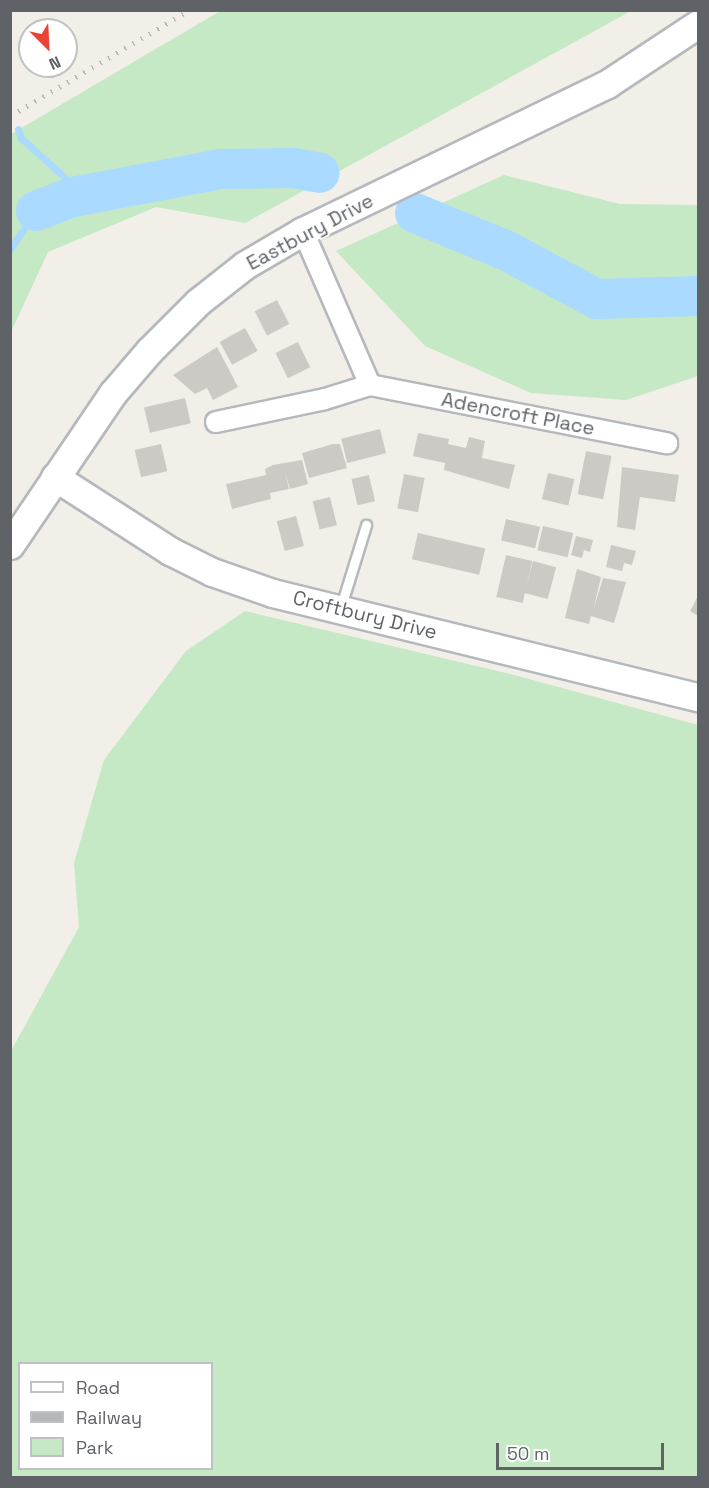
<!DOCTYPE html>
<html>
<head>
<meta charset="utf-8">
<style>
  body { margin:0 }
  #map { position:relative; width:709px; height:1488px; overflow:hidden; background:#f1efe8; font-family:"Space Grotesk",sans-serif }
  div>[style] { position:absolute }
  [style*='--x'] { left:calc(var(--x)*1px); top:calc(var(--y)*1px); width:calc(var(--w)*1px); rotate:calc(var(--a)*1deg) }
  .green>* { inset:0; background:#c5e8c5 }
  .stream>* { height:7px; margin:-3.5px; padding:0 3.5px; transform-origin:3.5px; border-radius:3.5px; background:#aadaff }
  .river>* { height:40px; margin:-20px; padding:0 20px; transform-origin:20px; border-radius:20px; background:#aadaff }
  .building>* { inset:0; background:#cccac5; transform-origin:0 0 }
  .roads { filter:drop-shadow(2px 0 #b5b8bc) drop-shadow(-2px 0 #b5b8bc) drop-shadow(0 2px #b5b8bc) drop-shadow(0 -2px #b5b8bc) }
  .lane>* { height:9px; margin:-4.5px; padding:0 4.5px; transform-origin:4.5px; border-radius:4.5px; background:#fff }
  .street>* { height:20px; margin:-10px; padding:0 10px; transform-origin:10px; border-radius:10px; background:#fff }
  .secondary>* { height:27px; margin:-13.5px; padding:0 13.5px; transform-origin:13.5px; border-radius:13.5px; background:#fff }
  .rail>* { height:4.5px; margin-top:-2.25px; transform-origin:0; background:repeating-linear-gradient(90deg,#b6b7b8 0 1.5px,transparent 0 9.5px) }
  span { translate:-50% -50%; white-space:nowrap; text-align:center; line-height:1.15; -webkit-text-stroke:4.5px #fff; paint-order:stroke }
  .street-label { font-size:20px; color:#5f6368 }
  .frame { position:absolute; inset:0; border:12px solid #5f6368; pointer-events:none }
  .legend { position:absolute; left:18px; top:1362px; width:195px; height:108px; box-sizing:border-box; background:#fff; border:2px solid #bfc1c3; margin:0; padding:8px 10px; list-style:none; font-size:18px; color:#5f6368 }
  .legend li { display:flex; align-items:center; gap:12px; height:30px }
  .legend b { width:30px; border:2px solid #bfc1c3 }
  .north { position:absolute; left:18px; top:18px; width:60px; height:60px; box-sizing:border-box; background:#fff; border:2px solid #bfc1c3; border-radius:50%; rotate:156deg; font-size:16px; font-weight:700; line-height:24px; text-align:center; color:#5f6368 }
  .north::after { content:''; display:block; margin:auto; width:21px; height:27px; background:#ea4335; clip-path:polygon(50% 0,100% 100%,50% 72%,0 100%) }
  .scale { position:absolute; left:496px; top:1443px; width:168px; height:27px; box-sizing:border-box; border:3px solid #5f6368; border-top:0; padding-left:8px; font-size:18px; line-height:21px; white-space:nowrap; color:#5f6368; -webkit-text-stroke:4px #fff; paint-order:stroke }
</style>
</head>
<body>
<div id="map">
  <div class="green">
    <i style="clip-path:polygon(222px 10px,631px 10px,631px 11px,245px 223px,156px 207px,48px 252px,11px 332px,11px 134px)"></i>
    <i style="clip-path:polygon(504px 175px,620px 204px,698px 205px,698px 376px,626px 400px,531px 393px,425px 346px,336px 251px)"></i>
    <i style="clip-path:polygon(evenodd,245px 611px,518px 676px,698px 725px,698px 1477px,11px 1477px,11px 1051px,79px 927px,74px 863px,104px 760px,186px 651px,245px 611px,20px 1364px,212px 1364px,212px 1468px,20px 1468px,20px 1364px)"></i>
  </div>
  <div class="stream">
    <i style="--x:18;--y:129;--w:9;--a:72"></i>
    <i style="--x:21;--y:138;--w:85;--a:42.1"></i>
    <i style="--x:10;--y:249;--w:46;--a:-55.6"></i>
  </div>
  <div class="river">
    <i style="--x:36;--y:211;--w:40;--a:-21"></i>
    <i style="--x:73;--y:197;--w:151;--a:-10.7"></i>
    <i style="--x:221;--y:169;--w:73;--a:-0.8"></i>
    <i style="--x:294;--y:168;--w:26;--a:11"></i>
    <i style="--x:415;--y:213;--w:100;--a:22.4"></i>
    <i style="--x:507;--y:251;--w:102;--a:28.1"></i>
    <i style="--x:597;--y:299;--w:101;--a:-1.7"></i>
  </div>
  <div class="building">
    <i style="left:277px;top:300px;width:27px;height:25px;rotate:63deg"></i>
    <i style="left:245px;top:328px;width:26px;height:29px;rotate:61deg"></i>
    <i style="left:298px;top:342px;width:28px;height:25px;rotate:64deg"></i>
    <i style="clip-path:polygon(217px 347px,238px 387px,213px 400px,207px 388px,195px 394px,173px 375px)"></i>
    <i style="left:185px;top:398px;width:26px;height:42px;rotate:77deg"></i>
    <i style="left:380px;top:429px;width:25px;height:40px;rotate:76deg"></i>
    <i style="clip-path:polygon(418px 433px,449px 439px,448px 444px,466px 448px,469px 437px,485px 441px,482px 458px,515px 465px,509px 489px,444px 470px,445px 463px,413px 456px)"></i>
    <i style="left:161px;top:444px;width:28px;height:27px;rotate:77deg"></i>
    <i style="clip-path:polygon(333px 444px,340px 444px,347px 468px,309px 478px,302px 453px)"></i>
    <i style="left:586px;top:451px;width:26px;height:44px;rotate:11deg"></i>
    <i style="clip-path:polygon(302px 460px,308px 484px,290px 489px,285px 472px,289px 489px,270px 493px,271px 499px,232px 509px,226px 484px,266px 475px,265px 469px,273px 465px)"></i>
    <i style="clip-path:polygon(622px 467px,679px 475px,675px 502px,640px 497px,635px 530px,617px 527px)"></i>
    <i style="left:548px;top:473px;width:27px;height:27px;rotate:13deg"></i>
    <i style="left:404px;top:474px;width:21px;height:35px;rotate:11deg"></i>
    <i style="left:369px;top:475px;width:27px;height:18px;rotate:77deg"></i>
    <i style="left:330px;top:497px;width:29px;height:18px;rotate:76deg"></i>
    <i style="left:296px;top:516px;width:31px;height:20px;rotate:75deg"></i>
    <i style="left:506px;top:519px;width:35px;height:22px;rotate:13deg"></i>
    <i style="left:543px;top:526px;width:31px;height:25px;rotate:13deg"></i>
    <i style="left:418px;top:533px;width:69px;height:27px;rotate:13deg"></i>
    <i style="clip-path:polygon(576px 536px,593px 540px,590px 552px,584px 550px,582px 558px,571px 555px)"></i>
    <i style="clip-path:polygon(611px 545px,636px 551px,632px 565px,624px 563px,622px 571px,606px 567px)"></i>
    <i style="left:506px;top:555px;width:27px;height:43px;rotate:13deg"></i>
    <i style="left:533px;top:561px;width:24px;height:33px;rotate:15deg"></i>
    <i style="clip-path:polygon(577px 569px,601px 577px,593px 611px,603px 578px,626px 582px,614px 623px,591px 616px,589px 624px,565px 618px)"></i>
    <i style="clip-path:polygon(698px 596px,698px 616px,690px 611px)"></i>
  </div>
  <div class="roads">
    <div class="lane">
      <i style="--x:341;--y:606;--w:85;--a:-72.8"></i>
    </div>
    <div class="street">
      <i style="--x:303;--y:231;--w:168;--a:66.5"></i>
      <i style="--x:216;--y:422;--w:111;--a:-11.9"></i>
      <i style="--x:325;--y:399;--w:47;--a:-17.3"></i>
      <i style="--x:370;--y:385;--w:303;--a:11.1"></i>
    </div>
    <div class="secondary">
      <i style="--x:55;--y:477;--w:137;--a:32.8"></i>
      <i style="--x:170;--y:551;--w:47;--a:26.6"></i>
      <i style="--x:212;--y:572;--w:65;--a:19"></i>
      <i style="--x:273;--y:593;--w:438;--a:13.8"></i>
      <i style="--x:10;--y:545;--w:184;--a:-55.9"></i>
      <i style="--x:113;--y:393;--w:55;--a:-49.4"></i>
      <i style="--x:149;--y:351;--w:69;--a:-45"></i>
      <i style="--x:198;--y:302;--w:60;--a:-38.2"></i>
      <i style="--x:245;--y:265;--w:67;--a:-30.4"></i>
      <i style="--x:303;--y:231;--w:338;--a:-25.8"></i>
      <i style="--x:607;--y:84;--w:109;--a:-33.4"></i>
    </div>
  </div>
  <div class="rail">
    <i style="--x:10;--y:116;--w:208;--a:-30.6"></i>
  </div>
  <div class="street-label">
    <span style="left:310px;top:232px;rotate:-28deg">Eastbury Drive</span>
    <span style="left:518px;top:414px;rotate:11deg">Adencroft Place</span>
    <span style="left:365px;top:615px;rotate:14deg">Croftbury Drive</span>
  </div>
  <div class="frame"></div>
  <ul class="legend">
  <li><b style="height:8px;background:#fff"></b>Road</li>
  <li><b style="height:8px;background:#b6b7b8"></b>Railway</li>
  <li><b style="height:16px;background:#c5e8c5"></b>Park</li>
  </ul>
  <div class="north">N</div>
  <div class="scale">50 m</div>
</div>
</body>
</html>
